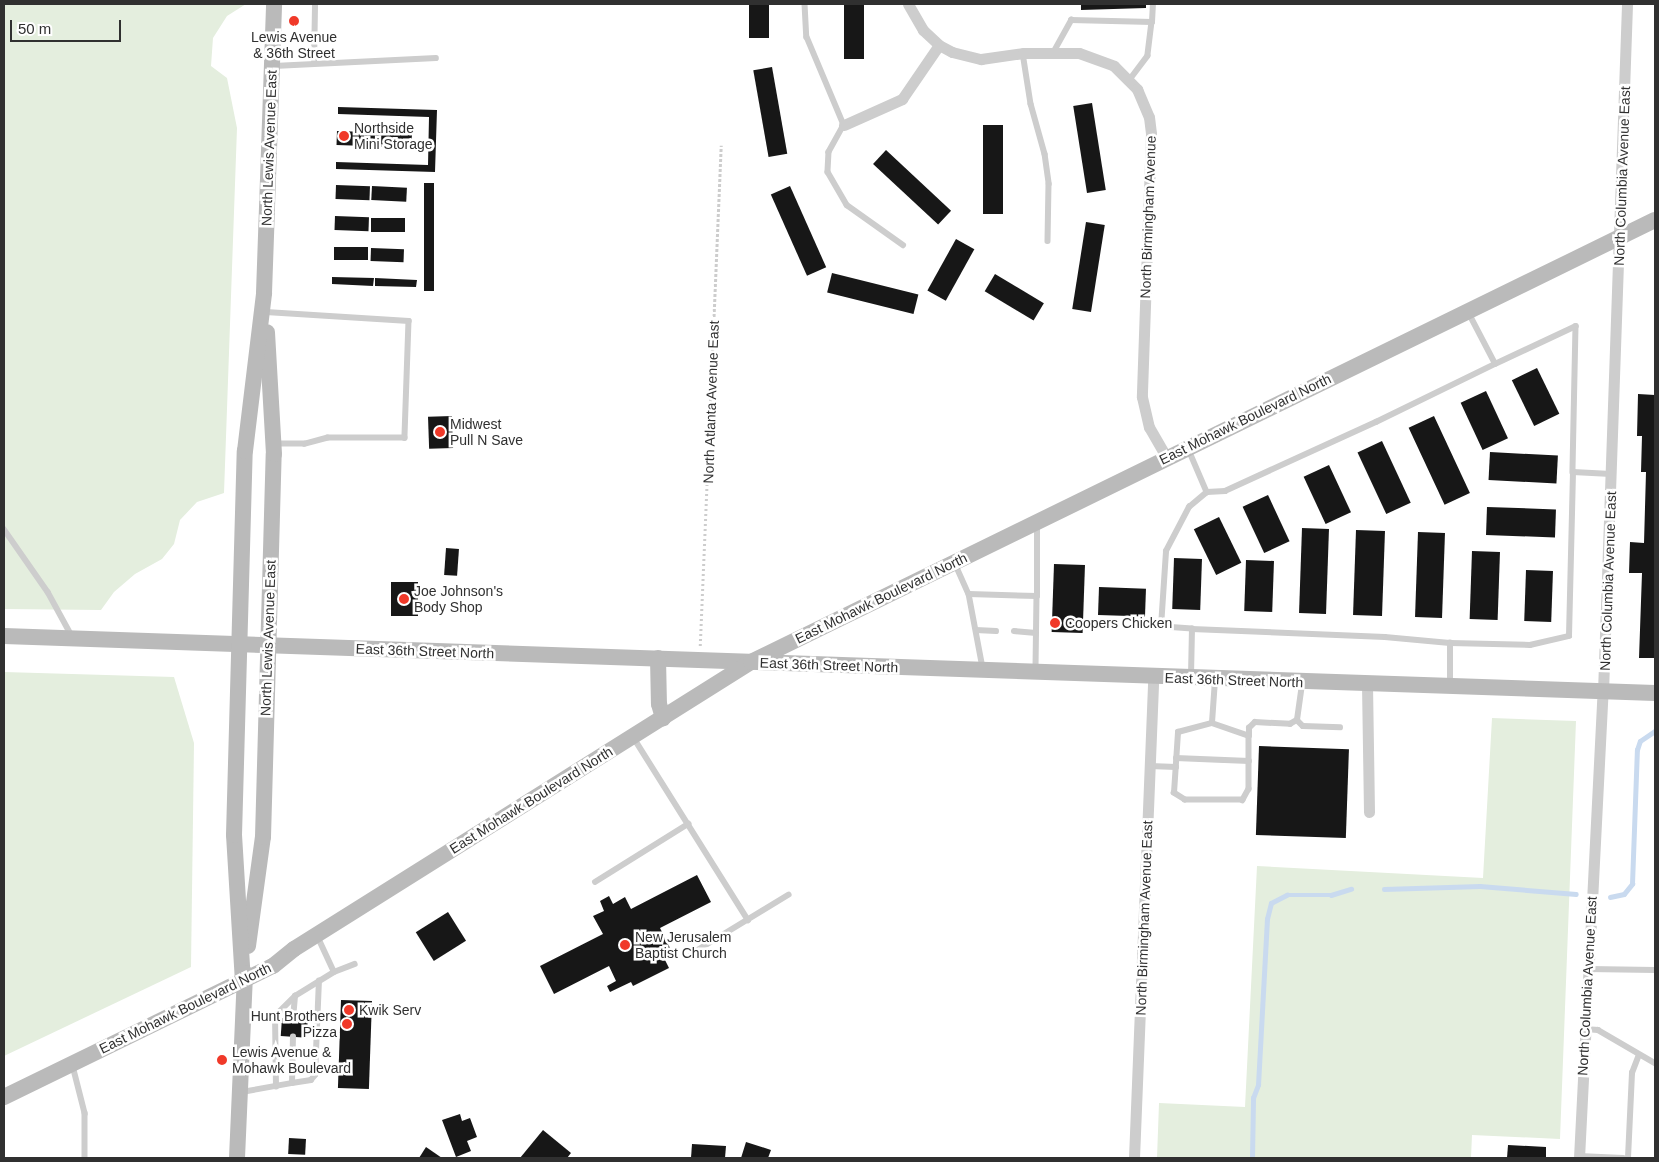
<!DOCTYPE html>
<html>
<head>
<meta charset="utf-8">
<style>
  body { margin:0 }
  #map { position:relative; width:1659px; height:1162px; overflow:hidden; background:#fff; font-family:Arial,sans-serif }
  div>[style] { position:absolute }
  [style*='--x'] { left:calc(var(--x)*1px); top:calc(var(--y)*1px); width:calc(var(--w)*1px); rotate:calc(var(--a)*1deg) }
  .green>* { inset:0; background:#e4eede }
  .stream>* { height:4.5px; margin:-2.25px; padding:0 2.25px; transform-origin:2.25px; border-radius:2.25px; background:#c9daef }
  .building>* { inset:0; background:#171717; transform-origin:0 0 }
  .path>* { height:2.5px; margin-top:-1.25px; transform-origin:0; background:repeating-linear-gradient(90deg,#cdcdcd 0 2.5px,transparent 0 5px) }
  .lane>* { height:5.5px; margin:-2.75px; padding:0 2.75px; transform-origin:2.75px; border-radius:2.75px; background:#cdcdcd }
  .street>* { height:11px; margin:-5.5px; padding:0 5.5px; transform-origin:5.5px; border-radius:5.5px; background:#cdcdcd }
  .secondary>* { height:16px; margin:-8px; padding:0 8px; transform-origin:8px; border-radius:8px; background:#bababa }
  .dots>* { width:14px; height:14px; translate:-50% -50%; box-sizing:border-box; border:2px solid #fff; border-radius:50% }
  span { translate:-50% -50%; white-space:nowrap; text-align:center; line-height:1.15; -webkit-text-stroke:5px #fff; paint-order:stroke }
  .poi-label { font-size:14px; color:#303030 }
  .left { translate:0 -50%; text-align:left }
  .right { translate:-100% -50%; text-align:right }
  .street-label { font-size:14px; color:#303030 }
  .frame { position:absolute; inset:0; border:5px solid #303030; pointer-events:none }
  .scale { position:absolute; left:10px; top:20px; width:111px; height:22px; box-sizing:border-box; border:2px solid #303030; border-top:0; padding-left:6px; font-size:15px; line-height:18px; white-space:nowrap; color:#303030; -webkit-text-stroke:4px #fff; paint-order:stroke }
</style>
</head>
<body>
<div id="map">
  <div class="green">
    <i style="clip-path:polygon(4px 4px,246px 4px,227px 16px,213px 38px,211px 66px,227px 78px,237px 128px,224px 493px,197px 502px,180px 520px,174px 544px,162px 559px,135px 574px,114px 592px,101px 610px,4px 609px)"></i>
    <i style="clip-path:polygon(4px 672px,174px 677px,194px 743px,191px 967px,4px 1056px)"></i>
    <i style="clip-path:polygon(1492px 718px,1576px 721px,1560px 1139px,1472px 1135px,1471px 1158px,1157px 1158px,1159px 1103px,1245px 1107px,1257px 866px,1483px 878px)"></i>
  </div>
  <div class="stream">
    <i style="--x:1384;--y:889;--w:96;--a:-1.8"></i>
    <i style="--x:1480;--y:886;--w:96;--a:4.8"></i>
    <i style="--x:1610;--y:897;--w:14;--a:-12"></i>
    <i style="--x:1624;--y:894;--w:13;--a:-51"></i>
    <i style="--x:1632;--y:884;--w:134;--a:-87.9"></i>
    <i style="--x:1637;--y:750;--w:9;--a:-72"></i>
    <i style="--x:1640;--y:741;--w:18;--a:-34"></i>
    <i style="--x:1252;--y:1158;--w:60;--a:-89"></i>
    <i style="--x:1253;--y:1098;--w:14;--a:-69"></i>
    <i style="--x:1258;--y:1085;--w:166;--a:-86.9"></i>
    <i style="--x:1267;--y:919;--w:16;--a:-76"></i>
    <i style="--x:1271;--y:903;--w:18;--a:-27"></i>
    <i style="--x:1287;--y:895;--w:44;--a:0"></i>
    <i style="--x:1331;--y:895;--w:21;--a:-17"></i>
  </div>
  <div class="building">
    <i style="left:749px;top:4px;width:20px;height:34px"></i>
    <i style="left:844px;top:4px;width:20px;height:55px"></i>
    <i style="clip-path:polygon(1081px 4px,1146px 4px,1146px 8px,1081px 10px)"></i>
    <i style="left:772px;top:67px;width:88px;height:19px;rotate:80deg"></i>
    <i style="left:1092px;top:103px;width:88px;height:19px;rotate:81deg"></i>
    <i style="clip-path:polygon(338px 107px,437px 110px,435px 172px,336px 169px,336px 162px,428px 165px,429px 117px,338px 114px)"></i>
    <i style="left:983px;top:125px;width:20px;height:89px"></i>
    <i style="left:337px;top:131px;width:75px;height:14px;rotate:2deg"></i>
    <i style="left:886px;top:150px;width:89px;height:19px;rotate:43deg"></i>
    <i style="left:424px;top:183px;width:10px;height:108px"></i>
    <i style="left:336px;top:185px;width:34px;height:14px;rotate:2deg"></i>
    <i style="left:372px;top:186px;width:35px;height:14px;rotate:3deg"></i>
    <i style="left:790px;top:186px;width:89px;height:21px;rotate:66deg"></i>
    <i style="left:335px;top:216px;width:34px;height:14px;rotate:2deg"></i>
    <i style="left:371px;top:218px;width:34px;height:14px"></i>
    <i style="left:1086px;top:222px;width:19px;height:88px;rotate:9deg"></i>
    <i style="left:956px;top:239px;width:21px;height:59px;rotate:29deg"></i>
    <i style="left:334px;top:247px;width:34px;height:13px"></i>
    <i style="left:371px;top:248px;width:33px;height:13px;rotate:2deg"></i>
    <i style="left:832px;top:273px;width:89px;height:20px;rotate:14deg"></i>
    <i style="left:995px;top:274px;width:57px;height:20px;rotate:31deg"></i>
    <i style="clip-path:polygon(332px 277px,374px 278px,373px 286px,332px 284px)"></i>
    <i style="clip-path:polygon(375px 278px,417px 280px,416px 287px,375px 286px)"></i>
    <i style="left:1537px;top:368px;width:51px;height:28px;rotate:64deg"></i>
    <i style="left:1486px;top:391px;width:52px;height:28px;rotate:65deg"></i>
    <i style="clip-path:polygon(1638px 394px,1655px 395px,1655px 658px,1639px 658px,1642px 573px,1629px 573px,1630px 542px,1644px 543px,1646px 472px,1641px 472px,1642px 436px,1637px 436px)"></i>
    <i style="left:452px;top:416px;width:32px;height:24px;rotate:88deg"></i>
    <i style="left:1434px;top:416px;width:85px;height:28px;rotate:65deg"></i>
    <i style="left:1382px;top:441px;width:68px;height:27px;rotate:65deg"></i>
    <i style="left:1490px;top:452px;width:68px;height:28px;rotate:3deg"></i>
    <i style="left:1329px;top:465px;width:52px;height:28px;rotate:65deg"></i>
    <i style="left:1268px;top:495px;width:51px;height:28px;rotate:65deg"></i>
    <i style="left:1487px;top:507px;width:69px;height:28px;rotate:2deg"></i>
    <i style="left:1219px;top:517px;width:51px;height:28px;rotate:64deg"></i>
    <i style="left:1302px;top:528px;width:27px;height:85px;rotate:2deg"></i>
    <i style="left:1356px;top:530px;width:29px;height:85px;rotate:2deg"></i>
    <i style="left:1418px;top:532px;width:27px;height:85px;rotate:2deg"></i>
    <i style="left:446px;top:548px;width:13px;height:27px;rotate:4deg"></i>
    <i style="left:1472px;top:551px;width:28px;height:68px;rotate:2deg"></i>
    <i style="left:1174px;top:558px;width:28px;height:51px;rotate:2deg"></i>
    <i style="left:1246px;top:560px;width:28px;height:51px;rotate:2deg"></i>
    <i style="left:1054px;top:564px;width:31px;height:68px;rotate:2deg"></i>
    <i style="left:1526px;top:570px;width:27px;height:51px;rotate:2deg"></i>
    <i style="left:391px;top:582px;width:27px;height:34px"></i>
    <i style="left:1099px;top:587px;width:47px;height:28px;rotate:2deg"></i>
    <i style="left:1259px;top:746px;width:90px;height:89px;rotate:2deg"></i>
    <i style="clip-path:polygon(697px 875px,711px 902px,660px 928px,674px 956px,665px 960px,669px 968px,633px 986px,631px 982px,610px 992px,607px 986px,616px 981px,609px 966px,554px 994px,540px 966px,603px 934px,593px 916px,604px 911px,600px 901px,609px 896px,613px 904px,625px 897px,631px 909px)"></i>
    <i style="left:448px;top:912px;width:34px;height:38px;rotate:58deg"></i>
    <i style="left:341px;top:1000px;width:31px;height:88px;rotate:2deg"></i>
    <i style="left:282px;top:1018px;width:26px;height:18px;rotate:4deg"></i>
    <i style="clip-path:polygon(460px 1114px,462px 1121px,470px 1118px,477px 1137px,467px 1141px,471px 1151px,456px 1157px,442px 1120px)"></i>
    <i style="clip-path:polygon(543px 1130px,571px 1153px,567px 1158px,520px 1158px)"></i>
    <i style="left:289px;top:1138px;width:17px;height:16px;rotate:3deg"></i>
    <i style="clip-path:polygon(746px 1142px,771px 1150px,768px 1158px,741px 1158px)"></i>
    <i style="clip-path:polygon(692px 1144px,726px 1146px,725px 1158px,691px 1158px)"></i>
    <i style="clip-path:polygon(1508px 1145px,1546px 1147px,1546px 1158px,1507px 1158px)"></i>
    <i style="clip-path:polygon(426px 1147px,442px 1158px,419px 1158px)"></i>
  </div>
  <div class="path">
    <i style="--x:700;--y:646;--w:501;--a:-87.6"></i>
  </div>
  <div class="lane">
    <i style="--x:805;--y:4;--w:33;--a:87"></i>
    <i style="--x:807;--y:37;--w:95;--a:67.2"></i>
    <i style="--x:844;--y:125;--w:31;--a:119"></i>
    <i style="--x:829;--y:152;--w:20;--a:93"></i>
    <i style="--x:828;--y:172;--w:38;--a:60"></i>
    <i style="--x:847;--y:205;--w:69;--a:35.5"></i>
    <i style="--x:1152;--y:22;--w:18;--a:-87"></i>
    <i style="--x:1023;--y:53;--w:52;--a:81.1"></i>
    <i style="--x:1031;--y:104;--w:52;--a:74.4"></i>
    <i style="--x:1045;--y:154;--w:30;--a:82"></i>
    <i style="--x:1049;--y:184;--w:57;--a:91"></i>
    <i style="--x:1053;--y:53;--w:38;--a:-61"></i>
    <i style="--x:1071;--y:20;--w:81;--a:1.4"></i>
    <i style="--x:1152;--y:22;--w:34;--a:97"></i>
    <i style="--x:1148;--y:56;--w:30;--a:127"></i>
    <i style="--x:314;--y:64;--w:60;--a:-89"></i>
    <i style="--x:274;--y:66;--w:162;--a:-2.8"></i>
    <i style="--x:266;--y:312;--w:143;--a:3.6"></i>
    <i style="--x:409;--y:321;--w:117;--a:92"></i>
    <i style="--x:405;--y:438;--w:77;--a:180"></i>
    <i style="--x:328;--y:438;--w:24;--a:165"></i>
    <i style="--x:305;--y:444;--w:31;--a:180"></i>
    <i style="--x:1495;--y:364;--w:89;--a:-25.1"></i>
    <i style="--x:1576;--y:326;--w:146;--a:91.2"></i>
    <i style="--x:1573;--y:472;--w:38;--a:3"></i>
    <i style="--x:1189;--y:450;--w:46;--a:66.8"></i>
    <i style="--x:1207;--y:492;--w:18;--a:-3"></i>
    <i style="--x:1225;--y:491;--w:166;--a:-24.6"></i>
    <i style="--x:1376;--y:422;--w:132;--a:-26"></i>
    <i style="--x:1495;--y:364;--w:56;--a:-117.5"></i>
    <i style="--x:4;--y:529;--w:77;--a:55.1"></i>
    <i style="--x:48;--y:592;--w:50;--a:61.4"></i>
    <i style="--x:955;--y:563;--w:34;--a:66"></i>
    <i style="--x:969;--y:594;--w:68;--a:1.7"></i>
    <i style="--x:1037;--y:596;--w:74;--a:90.8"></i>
    <i style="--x:969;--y:594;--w:75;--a:79.3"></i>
    <i style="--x:1037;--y:596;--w:71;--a:-90"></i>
    <i style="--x:1192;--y:629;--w:31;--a:-176"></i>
    <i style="--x:1161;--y:627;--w:76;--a:-86.2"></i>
    <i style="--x:1166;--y:551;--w:50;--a:-62.4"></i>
    <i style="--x:1189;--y:507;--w:23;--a:-40"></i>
    <i style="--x:976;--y:630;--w:20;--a:3"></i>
    <i style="--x:1014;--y:631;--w:22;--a:5"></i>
    <i style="--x:1191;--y:676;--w:47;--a:-88.8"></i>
    <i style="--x:1192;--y:629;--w:193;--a:2.4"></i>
    <i style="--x:1385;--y:637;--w:65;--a:5.3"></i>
    <i style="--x:1450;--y:684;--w:41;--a:-90"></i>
    <i style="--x:1450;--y:643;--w:80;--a:1.4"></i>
    <i style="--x:1530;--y:645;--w:40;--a:-13"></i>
    <i style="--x:1569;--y:636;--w:164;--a:-88.6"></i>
    <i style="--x:1297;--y:720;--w:8;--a:45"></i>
    <i style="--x:1303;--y:726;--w:37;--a:2"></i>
    <i style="--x:1297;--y:720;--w:37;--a:-82"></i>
    <i style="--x:1212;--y:723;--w:39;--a:19"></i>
    <i style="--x:1249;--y:736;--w:53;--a:90"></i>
    <i style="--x:1249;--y:789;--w:13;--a:119"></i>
    <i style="--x:1243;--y:800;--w:58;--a:180"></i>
    <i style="--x:1185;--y:800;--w:13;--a:-148"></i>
    <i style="--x:1174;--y:793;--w:61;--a:-86.2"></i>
    <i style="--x:1178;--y:732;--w:35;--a:-15"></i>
    <i style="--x:1212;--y:723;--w:43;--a:-86"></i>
    <i style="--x:1249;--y:736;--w:8;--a:-90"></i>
    <i style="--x:1249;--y:728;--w:8;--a:-45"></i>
    <i style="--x:1255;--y:722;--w:35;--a:3"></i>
    <i style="--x:1290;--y:724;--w:8;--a:-30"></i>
    <i style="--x:634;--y:738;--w:215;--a:57.9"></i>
    <i style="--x:1176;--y:758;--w:73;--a:2.4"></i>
    <i style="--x:1150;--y:766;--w:26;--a:2"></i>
    <i style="--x:595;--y:882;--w:110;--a:-31.9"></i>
    <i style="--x:318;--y:937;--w:38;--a:65"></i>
    <i style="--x:334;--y:972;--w:22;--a:-21"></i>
    <i style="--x:691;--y:954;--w:114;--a:-31.3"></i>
    <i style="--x:1588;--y:969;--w:67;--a:0.9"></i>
    <i style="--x:293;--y:1019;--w:23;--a:-85"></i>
    <i style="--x:295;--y:996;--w:46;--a:-31.6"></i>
    <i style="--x:1585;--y:1029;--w:13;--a:4"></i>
    <i style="--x:1598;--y:1030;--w:66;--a:30.1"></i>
    <i style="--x:73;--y:1066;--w:49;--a:75.7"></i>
    <i style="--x:85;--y:1113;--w:45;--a:90"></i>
    <i style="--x:292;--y:1083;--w:19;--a:-9"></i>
    <i style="--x:311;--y:1080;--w:6;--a:-51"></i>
    <i style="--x:315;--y:1075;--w:94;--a:-87.6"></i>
    <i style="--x:276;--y:1087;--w:71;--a:-90.8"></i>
    <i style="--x:275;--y:1016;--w:28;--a:-45"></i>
    <i style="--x:242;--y:1092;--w:51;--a:-10.2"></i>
    <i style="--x:292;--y:1083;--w:46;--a:-88.8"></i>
    <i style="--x:1579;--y:1156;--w:44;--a:2.6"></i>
    <i style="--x:1628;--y:1158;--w:85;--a:-87.3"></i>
    <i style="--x:1632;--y:1073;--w:19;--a:-69"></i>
  </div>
  <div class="street">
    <i style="--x:908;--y:4;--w:30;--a:60"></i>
    <i style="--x:923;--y:30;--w:22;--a:43"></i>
    <i style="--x:939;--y:45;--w:15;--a:28"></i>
    <i style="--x:952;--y:52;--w:30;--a:14"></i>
    <i style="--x:981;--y:59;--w:42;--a:-8.1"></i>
    <i style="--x:1023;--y:53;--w:56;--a:0"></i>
    <i style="--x:1079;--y:53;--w:37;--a:20"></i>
    <i style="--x:1114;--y:66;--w:33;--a:45"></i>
    <i style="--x:1137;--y:89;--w:30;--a:67"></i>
    <i style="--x:1149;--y:117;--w:17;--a:83"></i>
    <i style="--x:1151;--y:134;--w:263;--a:92"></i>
    <i style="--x:1142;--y:397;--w:31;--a:77"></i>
    <i style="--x:1149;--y:427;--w:34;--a:60"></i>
    <i style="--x:844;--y:125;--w:64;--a:-24.1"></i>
    <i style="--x:902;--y:99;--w:65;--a:-55.6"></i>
    <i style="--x:1367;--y:684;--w:128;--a:89.1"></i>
    <i style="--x:1134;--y:1158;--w:481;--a:-87.7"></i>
    <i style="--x:1579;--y:1158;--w:467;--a:-87.1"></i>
    <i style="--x:1603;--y:692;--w:688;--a:-88"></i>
  </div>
  <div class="secondary">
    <i style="--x:4;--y:636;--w:1652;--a:1.98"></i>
    <i style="--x:658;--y:658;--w:46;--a:88.8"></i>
    <i style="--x:659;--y:704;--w:15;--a:74"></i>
    <i style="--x:248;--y:946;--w:110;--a:-82.2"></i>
    <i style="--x:263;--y:837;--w:383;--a:-88.4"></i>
    <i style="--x:274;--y:454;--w:122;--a:-93.3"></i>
    <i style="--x:243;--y:982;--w:147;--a:-93.5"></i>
    <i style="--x:234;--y:835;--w:384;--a:-88.4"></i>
    <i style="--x:245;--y:451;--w:159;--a:-83.1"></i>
    <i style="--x:264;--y:293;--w:289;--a:-88"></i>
    <i style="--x:4;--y:1097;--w:299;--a:-26"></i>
    <i style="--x:273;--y:966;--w:27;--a:-39"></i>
    <i style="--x:294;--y:949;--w:540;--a:-32.13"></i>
    <i style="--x:751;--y:662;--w:1006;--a:-26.06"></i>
    <i style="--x:237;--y:1158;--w:185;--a:-87.5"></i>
  </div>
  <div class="dots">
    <i style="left:294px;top:21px;background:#f03929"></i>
    <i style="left:344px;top:136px;background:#f03929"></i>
    <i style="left:440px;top:432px;background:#f03929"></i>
    <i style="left:404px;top:599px;background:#f03929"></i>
    <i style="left:1055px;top:623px;background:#f03929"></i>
    <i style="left:625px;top:945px;background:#f03929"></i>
    <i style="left:349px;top:1010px;background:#f03929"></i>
    <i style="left:347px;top:1024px;background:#f03929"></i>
    <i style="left:222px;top:1060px;background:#f03929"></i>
  </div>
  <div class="poi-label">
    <span style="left:294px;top:45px">Lewis Avenue<br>&amp; 36th Street</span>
    <span class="left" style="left:354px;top:136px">Northside<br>Mini Storage</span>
    <span class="left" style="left:450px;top:432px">Midwest<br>Pull N Save</span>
    <span class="left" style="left:414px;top:599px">Joe Johnson's<br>Body Shop</span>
    <span class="left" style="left:1065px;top:623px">Coopers Chicken</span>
    <span class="left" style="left:635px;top:945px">New Jerusalem<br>Baptist Church</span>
    <span class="left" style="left:359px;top:1010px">Kwik Serv</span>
    <span class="right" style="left:337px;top:1024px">Hunt Brothers<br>Pizza</span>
    <span class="left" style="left:232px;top:1060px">Lewis Avenue &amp;<br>Mohawk Boulevard</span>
  </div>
  <div class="street-label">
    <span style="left:269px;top:148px;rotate:-88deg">North Lewis Avenue East</span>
    <span style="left:1622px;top:176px;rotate:-88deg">North Columbia Avenue East</span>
    <span style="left:1148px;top:217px;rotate:-88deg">North Birmingham Avenue</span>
    <span style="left:711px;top:402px;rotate:-88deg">North Atlanta Avenue East</span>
    <span style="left:1245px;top:419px;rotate:-26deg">East Mohawk Boulevard North</span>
    <span style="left:1608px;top:581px;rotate:-88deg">North Columbia Avenue East</span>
    <span style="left:881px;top:598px;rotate:-26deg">East Mohawk Boulevard North</span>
    <span style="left:268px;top:638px;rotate:-88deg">North Lewis Avenue East</span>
    <span style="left:425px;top:651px;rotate:2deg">East 36th Street North</span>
    <span style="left:829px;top:665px;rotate:2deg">East 36th Street North</span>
    <span style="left:1234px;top:680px;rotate:2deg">East 36th Street North</span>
    <span style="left:531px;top:800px;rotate:-32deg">East Mohawk Boulevard North</span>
    <span style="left:1144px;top:918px;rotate:-88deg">North Birmingham Avenue East</span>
    <span style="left:1587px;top:986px;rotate:-87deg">North Columbia Avenue East</span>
    <span style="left:185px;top:1008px;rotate:-26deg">East Mohawk Boulevard North</span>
  </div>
  <div class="frame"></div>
  <div class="scale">50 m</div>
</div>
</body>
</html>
